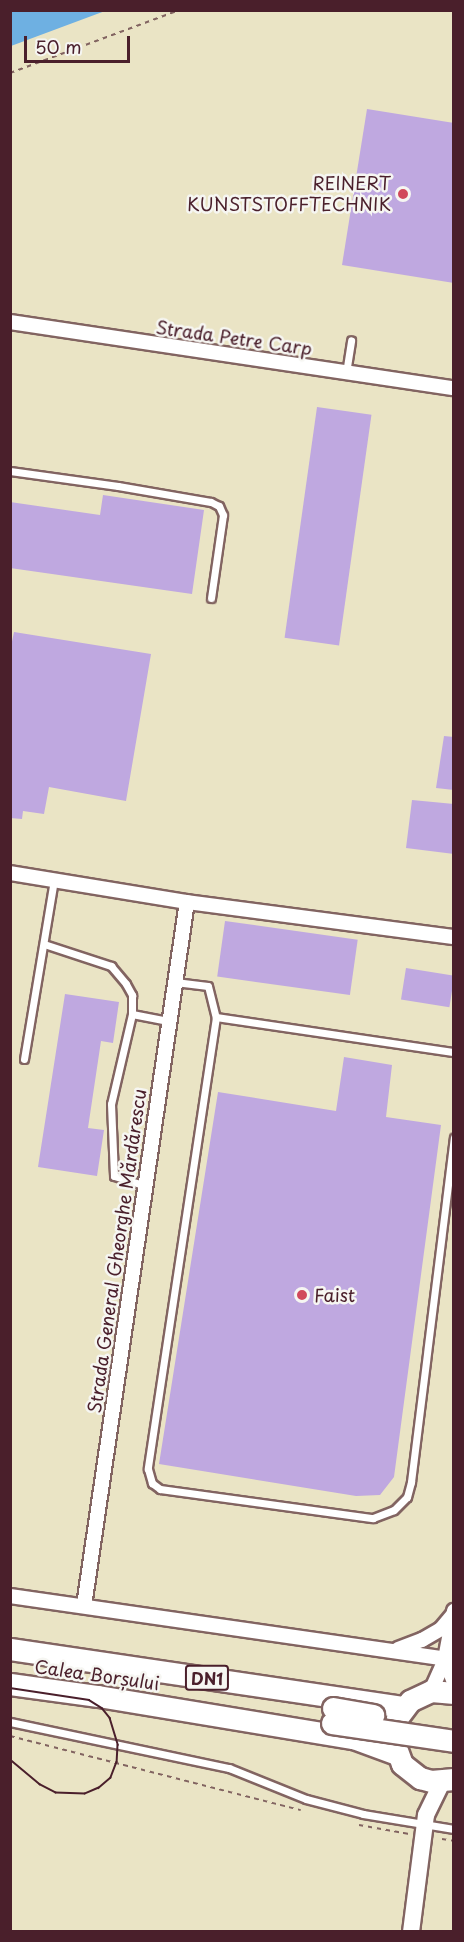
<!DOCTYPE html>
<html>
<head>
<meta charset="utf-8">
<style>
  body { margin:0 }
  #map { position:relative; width:464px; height:1942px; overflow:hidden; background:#eae4c5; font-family:"Playpen Sans",sans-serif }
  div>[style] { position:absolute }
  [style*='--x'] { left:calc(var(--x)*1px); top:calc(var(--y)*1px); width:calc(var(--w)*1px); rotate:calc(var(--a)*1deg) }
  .water>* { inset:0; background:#6eb0e2 }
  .building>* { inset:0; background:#bfa8e0; transform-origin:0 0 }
  .path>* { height:2px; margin-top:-1px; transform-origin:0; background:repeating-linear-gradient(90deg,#826461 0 4.5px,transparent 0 9px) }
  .roads { filter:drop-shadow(2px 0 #826461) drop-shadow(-2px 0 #826461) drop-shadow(0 2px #826461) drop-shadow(0 -2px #826461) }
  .service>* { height:7px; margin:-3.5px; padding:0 3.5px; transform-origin:3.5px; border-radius:3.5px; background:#fff }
  .minor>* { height:14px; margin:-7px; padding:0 7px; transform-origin:7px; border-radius:7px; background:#fff }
  .tertiary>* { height:16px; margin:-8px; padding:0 8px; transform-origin:8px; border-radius:8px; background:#fff }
  .primary>* { height:21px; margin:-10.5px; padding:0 10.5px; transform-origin:10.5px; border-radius:10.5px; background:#fff }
  .tram>* { height:1.5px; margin:-0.75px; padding:0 0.75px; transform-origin:0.75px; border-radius:0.75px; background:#4a1f2b }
  .bridges { filter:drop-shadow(2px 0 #826461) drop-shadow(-2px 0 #826461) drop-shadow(0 2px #826461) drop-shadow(0 -2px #826461) }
  .primary-bridge>* { height:21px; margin:-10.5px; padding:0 10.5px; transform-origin:10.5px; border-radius:10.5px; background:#fff }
  .dots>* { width:16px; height:16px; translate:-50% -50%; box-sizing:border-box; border:3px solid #f6f6f2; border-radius:50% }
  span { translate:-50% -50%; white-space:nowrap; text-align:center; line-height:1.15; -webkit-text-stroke:5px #f6f6f2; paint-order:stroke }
  .shield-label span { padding:2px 4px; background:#f6f6f2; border:2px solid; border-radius:4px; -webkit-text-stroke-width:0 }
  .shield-label { font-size:16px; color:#4a1f2b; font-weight:700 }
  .poi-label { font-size:18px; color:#4a1f2b }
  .right { translate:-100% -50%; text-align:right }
  .left { translate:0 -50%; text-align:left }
  .street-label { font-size:18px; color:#4a1f2b }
  .frame { position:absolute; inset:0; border:12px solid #4a1f2b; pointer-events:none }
  .scale { position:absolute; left:24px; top:36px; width:106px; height:27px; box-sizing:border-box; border:3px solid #4a1f2b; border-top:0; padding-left:8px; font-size:18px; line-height:21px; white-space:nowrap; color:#4a1f2b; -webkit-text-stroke:4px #f6f6f2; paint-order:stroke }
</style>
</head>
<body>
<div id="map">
  <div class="water">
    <i style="clip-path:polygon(11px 10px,105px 10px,105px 11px,11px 46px)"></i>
  </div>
  <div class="building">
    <i style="clip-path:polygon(367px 109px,454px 123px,454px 283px,342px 265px)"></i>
    <i style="left:317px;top:407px;width:55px;height:233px;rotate:8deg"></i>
    <i style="clip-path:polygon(103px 495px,204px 510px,192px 594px,10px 568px,10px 502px,100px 515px)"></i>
    <i style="clip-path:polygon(14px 632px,151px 654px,126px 801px,49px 787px,44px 814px,23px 811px,22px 819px,10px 818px,10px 651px)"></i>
    <i style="clip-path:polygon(444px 736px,454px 737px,454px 790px,436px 788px)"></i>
    <i style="clip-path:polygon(412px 800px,454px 804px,454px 854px,406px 848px)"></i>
    <i style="left:225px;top:921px;width:134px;height:56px;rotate:8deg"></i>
    <i style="left:406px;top:968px;width:49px;height:32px;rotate:9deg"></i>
    <i style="clip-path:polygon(65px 994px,119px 1002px,113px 1043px,101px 1041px,88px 1128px,104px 1130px,97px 1176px,38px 1167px)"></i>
    <i style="clip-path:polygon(344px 1057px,392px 1065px,386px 1117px,441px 1125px,394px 1477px,380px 1495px,356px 1496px,159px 1464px,218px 1092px,336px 1111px)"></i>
  </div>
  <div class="path">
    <i style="--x:10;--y:73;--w:180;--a:-20.4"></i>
    <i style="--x:10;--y:1736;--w:300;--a:14.3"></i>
    <i style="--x:359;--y:1825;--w:51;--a:10.2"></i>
    <i style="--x:442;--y:1839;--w:12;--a:9"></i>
  </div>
  <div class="roads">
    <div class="service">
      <i style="--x:346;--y:373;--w:33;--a:-81"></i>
      <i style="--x:10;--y:471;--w:109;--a:7.9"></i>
      <i style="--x:118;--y:486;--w:94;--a:9.8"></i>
      <i style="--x:211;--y:502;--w:9;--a:27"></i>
      <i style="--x:219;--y:506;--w:10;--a:66"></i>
      <i style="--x:223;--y:515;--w:84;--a:98.2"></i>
      <i style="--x:44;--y:944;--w:71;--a:18.2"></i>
      <i style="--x:111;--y:966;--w:23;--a:50"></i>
      <i style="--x:126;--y:984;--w:13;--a:61"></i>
      <i style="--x:132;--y:995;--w:19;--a:90"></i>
      <i style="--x:132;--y:1014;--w:92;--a:103.1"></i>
      <i style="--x:111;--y:1104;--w:72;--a:87.6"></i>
      <i style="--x:114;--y:1176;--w:31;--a:17"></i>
      <i style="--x:175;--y:982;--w:33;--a:7"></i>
      <i style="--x:208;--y:986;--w:32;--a:76"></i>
      <i style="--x:216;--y:1017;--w:457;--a:98.6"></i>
      <i style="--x:148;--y:1469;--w:15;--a:74"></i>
      <i style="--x:152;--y:1483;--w:10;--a:37"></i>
      <i style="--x:160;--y:1489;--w:215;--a:7.8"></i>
      <i style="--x:373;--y:1518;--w:22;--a:-21"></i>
      <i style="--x:394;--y:1510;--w:18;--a:-45"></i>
      <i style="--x:407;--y:1497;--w:16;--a:-75"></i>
      <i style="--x:411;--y:1482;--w:347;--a:-82.9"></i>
      <i style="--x:132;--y:1014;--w:38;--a:11"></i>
      <i style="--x:216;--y:1017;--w:241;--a:8.4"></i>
      <i style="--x:24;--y:1059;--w:181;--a:-80.5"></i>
      <i style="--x:10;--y:1722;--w:224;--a:11.9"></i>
      <i style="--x:229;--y:1768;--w:83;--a:21.9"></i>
      <i style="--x:306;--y:1799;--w:59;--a:14.7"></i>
      <i style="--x:363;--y:1814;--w:92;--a:9.4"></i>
    </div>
    <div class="minor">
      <i style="--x:10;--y:322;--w:449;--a:8.5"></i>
      <i style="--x:10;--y:873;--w:179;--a:9.3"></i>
      <i style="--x:187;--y:902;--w:269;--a:7.5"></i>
      <i style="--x:10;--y:1596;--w:449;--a:8.2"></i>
      <i style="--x:84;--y:1606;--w:711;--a:-81.68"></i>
      <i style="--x:398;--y:1649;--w:26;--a:-21"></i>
      <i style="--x:422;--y:1640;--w:22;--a:-30"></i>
      <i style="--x:441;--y:1629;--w:17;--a:-50"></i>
      <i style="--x:445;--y:1659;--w:25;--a:69"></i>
      <i style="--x:431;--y:1691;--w:35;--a:-66"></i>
      <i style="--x:445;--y:1659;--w:49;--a:-79.4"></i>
    </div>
    <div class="tertiary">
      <i style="--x:411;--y:1932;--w:118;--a:-82.7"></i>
      <i style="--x:426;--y:1815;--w:37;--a:-64"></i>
    </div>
    <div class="primary">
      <i style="--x:10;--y:1649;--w:398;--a:8.4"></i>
      <i style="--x:10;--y:1684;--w:89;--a:7.8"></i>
      <i style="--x:98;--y:1696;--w:258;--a:9.4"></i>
      <i style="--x:353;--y:1738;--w:47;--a:20"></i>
      <i style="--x:454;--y:1693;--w:23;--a:-175"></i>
      <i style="--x:431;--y:1691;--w:23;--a:155"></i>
      <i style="--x:410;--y:1701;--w:21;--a:127"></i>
      <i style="--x:397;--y:1718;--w:24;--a:97"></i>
      <i style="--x:394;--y:1742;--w:23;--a:70"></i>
      <i style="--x:402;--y:1764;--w:23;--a:38"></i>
      <i style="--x:420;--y:1778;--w:11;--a:15"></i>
      <i style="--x:431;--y:1781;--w:23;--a:-5"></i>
    </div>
  </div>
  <div class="tram">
    <i style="--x:10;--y:1688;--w:80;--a:8.6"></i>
    <i style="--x:89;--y:1700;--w:15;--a:32"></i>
    <i style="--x:102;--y:1708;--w:13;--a:51"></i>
    <i style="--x:110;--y:1718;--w:28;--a:73"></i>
    <i style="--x:118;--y:1745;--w:17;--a:93"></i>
    <i style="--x:117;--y:1762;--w:17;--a:111"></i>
    <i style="--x:111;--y:1778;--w:16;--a:140"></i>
    <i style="--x:99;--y:1788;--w:15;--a:157"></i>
    <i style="--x:85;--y:1794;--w:29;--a:-178"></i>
    <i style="--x:56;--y:1793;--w:18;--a:-153"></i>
    <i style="--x:40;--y:1785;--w:39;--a:-140"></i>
  </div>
  <div class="bridges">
    <div class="primary-bridge">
      <i style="--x:333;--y:1708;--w:41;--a:9.9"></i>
      <i style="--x:332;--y:1723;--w:123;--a:8.4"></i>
    </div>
  </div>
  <div class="dots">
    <i style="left:403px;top:194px;background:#d1495b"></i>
    <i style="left:302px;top:1295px;background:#d1495b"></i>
  </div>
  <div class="shield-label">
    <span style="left:207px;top:1678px">DN1</span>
  </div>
  <div class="poi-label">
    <span class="right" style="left:391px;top:194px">REINERT<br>KUNSTSTOFFTECHNIK</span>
    <span class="left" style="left:314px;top:1295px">Faist</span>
  </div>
  <div class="street-label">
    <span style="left:234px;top:338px;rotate:8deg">Strada Petre Carp</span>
    <span style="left:117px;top:1251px;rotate:-82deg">Strada General Gheorghe Mărdărescu</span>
    <span style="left:97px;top:1675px;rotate:8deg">Calea Borșului</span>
  </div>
  <div class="frame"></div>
  <div class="scale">50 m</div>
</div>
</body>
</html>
